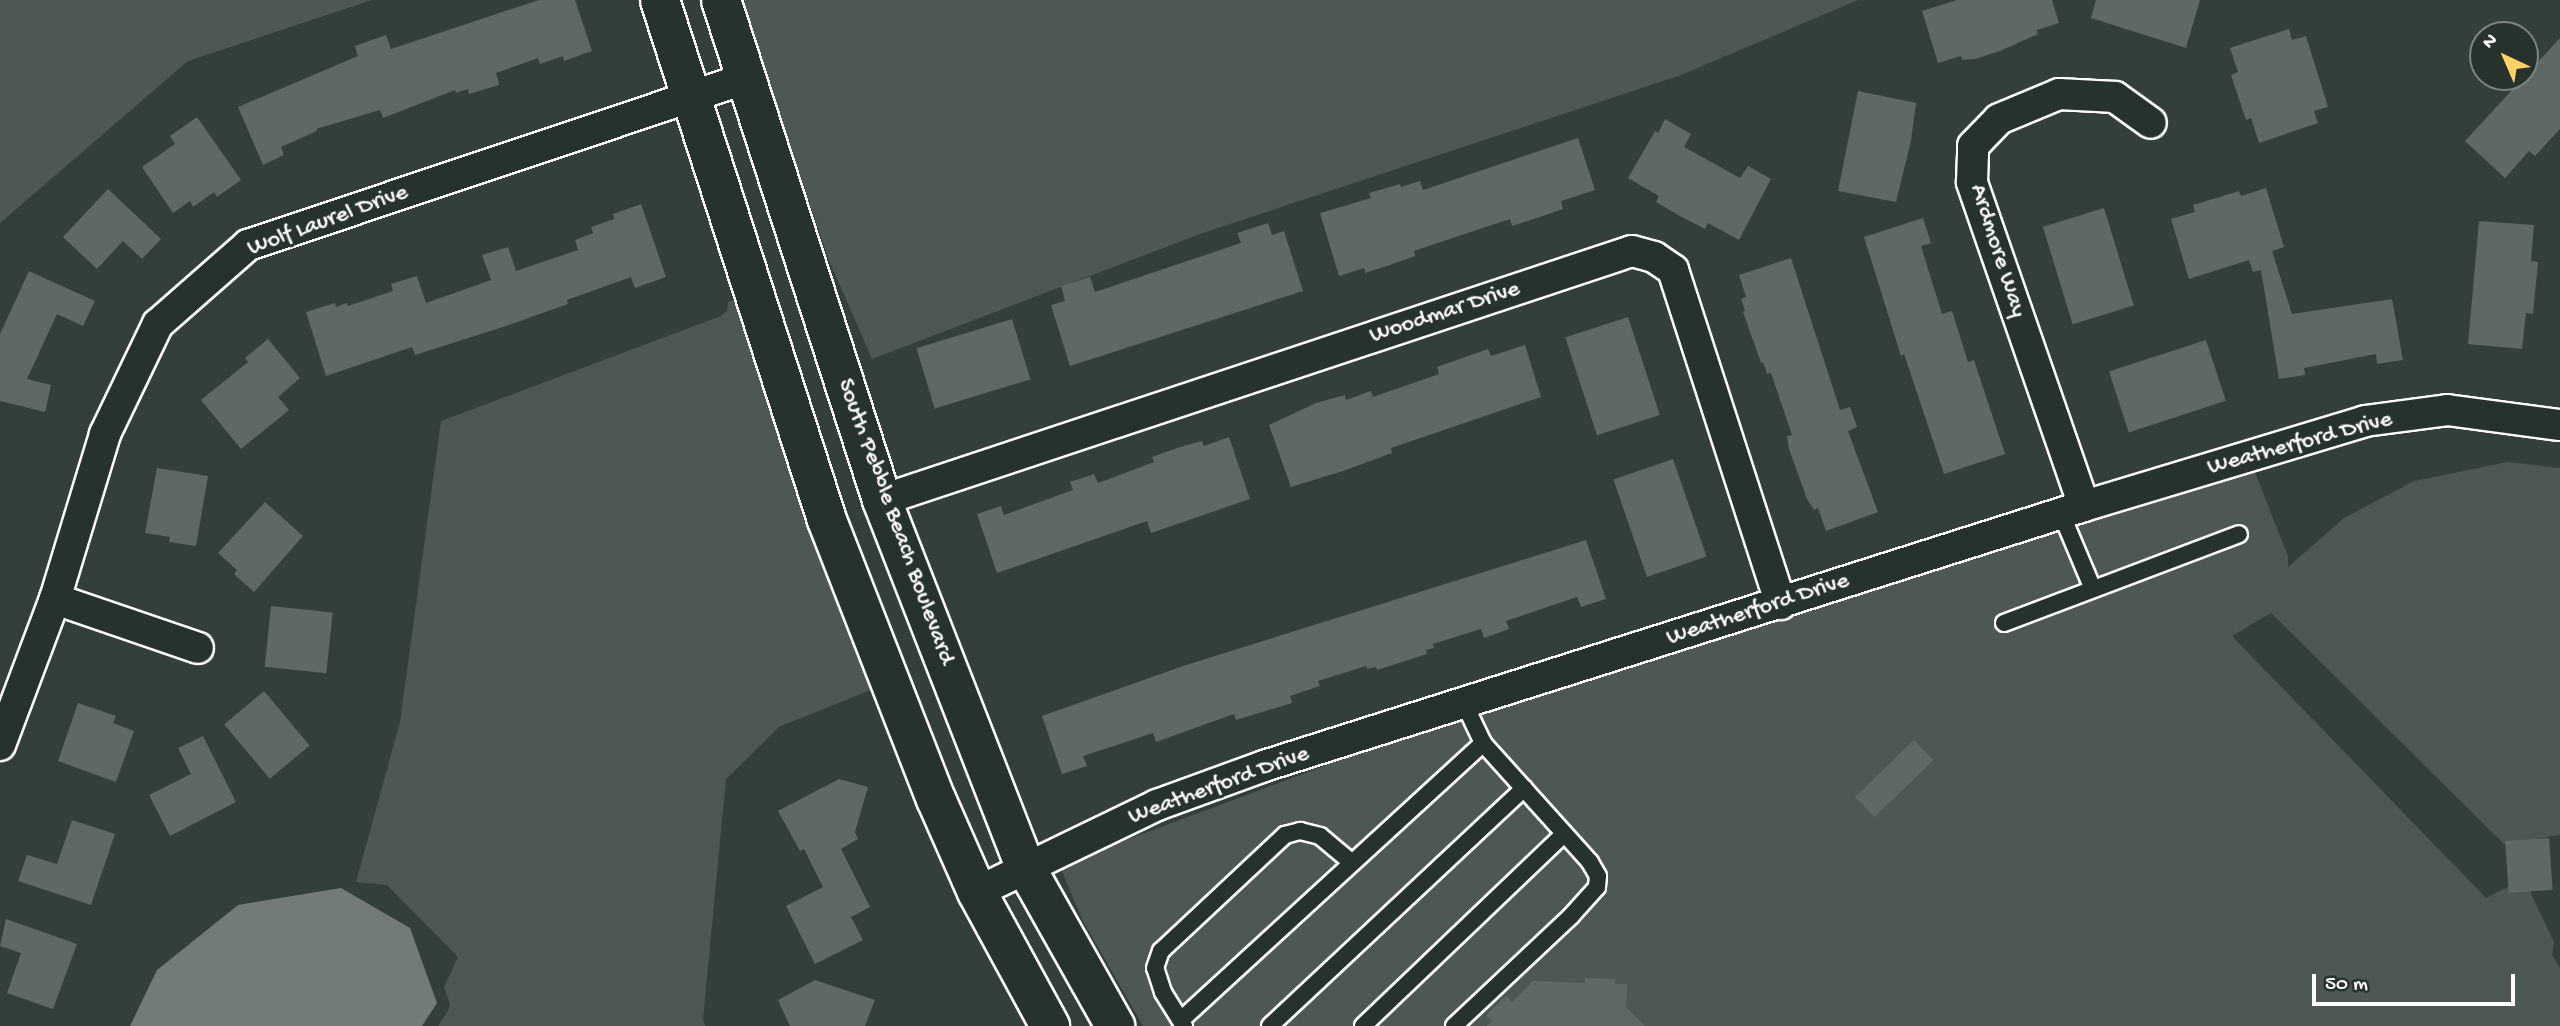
<!DOCTYPE html>
<html>
<head>
<meta charset="utf-8">
<style>
  body { margin:0 }
  #map { position:relative; width:2560px; height:1026px; overflow:hidden; background:#333f3a; font-family:"Gochi Hand",sans-serif }
  div>[style] { position:absolute }
  [style*='--x'] { left:calc(var(--x)*1px); top:calc(var(--y)*1px); width:calc(var(--w)*1px); rotate:calc(var(--a)*1deg) }
  .green>* { inset:0; background:#4d5853 }
  .water>* { inset:0; background:#737b78 }
  .building>* { inset:0; background:#5f6964; transform-origin:0 0 }
  .roads { filter:drop-shadow(2px 0 #fff) drop-shadow(-2px 0 #fff) drop-shadow(0 2px #fff) drop-shadow(0 -2px #fff) }
  .lane>* { height:16px; margin:-8px; padding:0 8px; transform-origin:8px; border-radius:8px; background:#26332d }
  .street>* { height:30px; margin:-15px; padding:0 15px; transform-origin:15px; border-radius:15px; background:#26332d }
  .secondary>* { height:38px; margin:-19px; padding:0 19px; transform-origin:19px; border-radius:19px; background:#26332d }
  span { translate:-50% -50%; white-space:nowrap; text-align:center; line-height:1.15; -webkit-text-stroke:6px #26332d; paint-order:stroke }
  .street-label { font-size:24px; color:#fff }
  .north { position:absolute; left:2469px; top:21px; width:70px; height:70px; box-sizing:border-box; background:#26332d; border:2px solid #7d8581; border-radius:50%; rotate:316deg; font-size:19px; font-weight:700; line-height:28px; text-align:center; color:#fff }
  .north::after { content:''; display:block; margin:auto; width:24px; height:32px; background:#ffd166; clip-path:polygon(50% 0,100% 100%,50% 72%,0 100%) }
  .scale { position:absolute; left:2312px; top:974px; width:203px; height:32px; box-sizing:border-box; border:4px solid #fff; border-top:0; padding-left:9px; font-size:21px; line-height:24px; white-space:nowrap; color:#fff; -webkit-text-stroke:5px #26332d; paint-order:stroke }
</style>
</head>
<body>
<div id="map">
  <div class="green">
    <i style="clip-path:polygon(0 0,372px 0,188px 61px,0 223px)"></i>
    <i style="clip-path:polygon(741px 0,1858px 0,1681px 75px,1200px 234px,872px 359px,828px 258px)"></i>
    <i style="clip-path:polygon(739px 299px,873px 689px,779px 727px,726px 779px,703px 1019px,705px 1026px,438px 1026px,448px 1011px,450px 1004px,444px 987px,458px 957px,387px 885px,356px 882px,400px 722px,441px 421px,721px 316px,727px 311px,728px 302px)"></i>
    <i style="clip-path:polygon(2508px 462px,2560px 468px,2560px 835px,2504px 844px,2271px 613px,2232px 636px,2486px 898px,2524px 879px,2554px 942px,2552px 955px,2560px 968px,2560px 1026px,1143px 1026px,1083px 921px,1060px 867px,1094px 852px,1356px 754px,2254px 470px,2288px 556px,2288px 567px,2344px 518px,2414px 481px)"></i>
  </div>
  <div class="water">
    <i style="clip-path:polygon(341px 888px,410px 928px,437px 1003px,422px 1026px,130px 1026px,157px 970px,238px 905px)"></i>
  </div>
  <div class="building">
    <i style="clip-path:polygon(539px 0,575px 0,592px 51px,564px 61px,563px 56px,540px 64px,538px 58px,496px 73px,499px 85px,469px 94px,468px 89px,456px 93px,455px 90px,383px 118px,380px 110px,316px 129px,317px 131px,281px 147px,284px 155px,263px 165px,238px 107px,358px 56px,355px 46px,386px 35px,391px 49px)"></i>
    <i style="clip-path:polygon(1957px 0,2052px 0,2059px 23px,2037px 30px,2038px 34px,2000px 51px,1975px 59px,1962px 60px,1961px 56px,1938px 63px,1922px 11px)"></i>
    <i style="clip-path:polygon(2096px 0,2200px 0,2186px 48px,2091px 18px)"></i>
    <i style="clip-path:polygon(2289px 29px,2292px 40px,2306px 36px,2328px 107px,2314px 111px,2318px 123px,2259px 143px,2251px 118px,2246px 120px,2231px 75px,2238px 72px,2230px 48px)"></i>
    <i style="clip-path:polygon(2560px 38px,2560px 129px,2535px 156px,2529px 151px,2505px 178px,2465px 141px)"></i>
    <i style="clip-path:polygon(1858px 91px,1916px 103px,1911px 141px,1896px 202px,1838px 191px)"></i>
    <i style="clip-path:polygon(197px 117px,241px 180px,217px 197px,214px 192px,193px 207px,190px 201px,173px 213px,142px 167px,175px 144px,170px 136px)"></i>
    <i style="clip-path:polygon(1665px 119px,1691px 134px,1684px 147px,1740px 178px,1748px 166px,1771px 179px,1739px 240px,1708px 223px,1705px 229px,1678px 215px,1656px 202px,1659px 196px,1628px 178px,1655px 131px,1658px 133px)"></i>
    <i style="clip-path:polygon(1578px 138px,1595px 190px,1561px 201px,1563px 209px,1537px 218px,1512px 226px,1510px 219px,1414px 251px,1415px 256px,1390px 265px,1365px 273px,1364px 268px,1339px 276px,1320px 213px,1371px 198px,1369px 193px,1400px 184px,1401px 187px,1420px 181px,1423px 190px)"></i>
    <i style="clip-path:polygon(2266px 188px,2284px 247px,2272px 251px,2292px 314px,2392px 299px,2403px 360px,2377px 364px,2376px 354px,2304px 368px,2305px 375px,2279px 379px,2261px 270px,2253px 272px,2249px 260px,2189px 279px,2171px 219px,2195px 212px,2193px 205px,2239px 191px,2241px 196px)"></i>
    <i style="clip-path:polygon(108px 189px,161px 239px,142px 259px,123px 241px,97px 269px,63px 237px)"></i>
    <i style="clip-path:polygon(641px 204px,666px 277px,635px 288px,631px 277px,567px 300px,568px 304px,506px 326px,415px 355px,412px 347px,326px 376px,306px 312px,335px 303px,336px 307px,347px 303px,348px 306px,393px 291px,391px 284px,417px 276px,426px 303px,491px 280px,482px 255px,508px 247px,516px 271px,578px 250px,575px 240px,593px 233px,591px 227px,614px 219px,613px 214px)"></i>
    <i style="left:2104px;top:208px;width:102px;height:64px;rotate:73deg"></i>
    <i style="clip-path:polygon(1923px 218px,1931px 243px,1921px 246px,1942px 314px,1952px 311px,1968px 362px,1974px 360px,2005px 454px,1944px 474px,1904px 354px,1901px 356px,1864px 237px)"></i>
    <i style="clip-path:polygon(2479px 221px,2534px 225px,2531px 261px,2538px 262px,2533px 314px,2526px 313px,2522px 349px,2468px 344px)"></i>
    <i style="clip-path:polygon(1268px 223px,1272px 235px,1284px 231px,1303px 291px,1070px 366px,1051px 305px,1065px 301px,1061px 286px,1090px 277px,1095px 292px,1241px 243px,1237px 233px)"></i>
    <i style="clip-path:polygon(1791px 258px,1840px 410px,1850px 407px,1857px 427px,1848px 431px,1878px 512px,1826px 531px,1818px 508px,1814px 510px,1807px 499px,1789px 449px,1787px 436px,1792px 435px,1771px 373px,1767px 374px,1763px 362px,1761px 363px,1743px 312px,1745px 311px,1741px 299px,1746px 297px,1739px 275px)"></i>
    <i style="clip-path:polygon(29px 271px,95px 301px,83px 326px,57px 314px,27px 379px,51px 385px,45px 412px,0 401px,0 334px)"></i>
    <i style="left:1628px;top:317px;width:103px;height:66px;rotate:72deg"></i>
    <i style="left:1012px;top:319px;width:63px;height:100px;rotate:73deg"></i>
    <i style="clip-path:polygon(268px 339px,300px 378px,278px 397px,289px 410px,241px 449px,201px 400px,248px 362px,245px 358px)"></i>
    <i style="left:2206px;top:340px;width:64px;height:102px;rotate:72deg"></i>
    <i style="clip-path:polygon(1525px 345px,1541px 397px,1391px 448px,1392px 453px,1343px 471px,1291px 487px,1269px 425px,1316px 403px,1345px 395px,1346px 400px,1371px 391px,1373px 397px,1439px 374px,1437px 367px,1488px 349px,1491px 356px)"></i>
    <i style="clip-path:polygon(1229px 437px,1250px 499px,1151px 533px,1147px 521px,997px 573px,977px 514px,1001px 506px,1004px 515px,1073px 490px,1070px 482px,1094px 474px,1098px 483px,1154px 462px,1152px 457px,1177px 448px,1202px 441px,1204px 446px)"></i>
    <i style="left:1673px;top:459px;width:103px;height:63px;rotate:71deg"></i>
    <i style="clip-path:polygon(157px 468px,208px 476px,196px 546px,169px 542px,170px 537px,145px 533px)"></i>
    <i style="clip-path:polygon(265px 502px,303px 536px,254px 592px,234px 574px,237px 570px,218px 553px)"></i>
    <i style="clip-path:polygon(1586px 540px,1606px 599px,1581px 607px,1577px 597px,1506px 621px,1509px 629px,1484px 638px,1481px 629px,1433px 644px,1434px 648px,1426px 650px,1427px 654px,1377px 670px,1376px 667px,1367px 669px,1366px 666px,1318px 681px,1320px 686px,1290px 696px,1292px 703px,1236px 720px,1234px 714px,1156px 742px,1153px 733px,1083px 756px,1087px 766px,1062px 774px,1042px 716px,1183px 666px)"></i>
    <i style="left:271px;top:606px;width:62px;height:61px;rotate:6deg"></i>
    <i style="left:264px;top:691px;width:71px;height:52px;rotate:50deg"></i>
    <i style="clip-path:polygon(78px 703px,116px 716px,113px 723px,134px 731px,116px 782px,58px 761px)"></i>
    <i style="clip-path:polygon(203px 736px,236px 802px,170px 836px,149px 795px,191px 774px,178px 748px)"></i>
    <i style="left:1914px;top:740px;width:28px;height:82px;rotate:46deg"></i>
    <i style="clip-path:polygon(839px 779px,868px 787px,855px 832px,858px 839px,841px 849px,870px 907px,851px 917px,863px 940px,815px 964px,786px 906px,823px 887px,804px 849px,800px 851px,778px 811px)"></i>
    <i style="clip-path:polygon(72px 820px,115px 834px,91px 905px,18px 881px,27px 855px,57px 864px)"></i>
    <i style="left:2549px;top:838px;width:52px;height:44px;rotate:86deg"></i>
    <i style="clip-path:polygon(6px 919px,77px 944px,53px 1009px,7px 993px,21px 953px,0 946px)"></i>
    <i style="clip-path:polygon(1585px 978px,1615px 979px,1615px 984px,1627px 984px,1626px 1007px,1645px 1026px,1487px 1026px,1492px 1021px,1486px 1015px,1506px 996px,1512px 1002px,1533px 981px,1585px 983px)"></i>
    <i style="clip-path:polygon(815px 980px,875px 1000px,865px 1026px,790px 1026px,778px 1000px)"></i>
  </div>
  <div class="roads">
    <div class="lane">
      <i style="--x:2061;--y:513;--w:82;--a:67.2"></i>
      <i style="--x:2004;--y:623;--w:251;--a:-20.7"></i>
      <i style="--x:1181;--y:1020;--w:410;--a:-42.5"></i>
      <i style="--x:1483;--y:743;--w:44;--a:-115.4"></i>
      <i style="--x:1184;--y:1026;--w:40;--a:-122"></i>
      <i style="--x:1163;--y:992;--w:25;--a:-108"></i>
      <i style="--x:1155;--y:968;--w:18;--a:-71"></i>
      <i style="--x:1161;--y:951;--w:170;--a:-43.1"></i>
      <i style="--x:1285;--y:835;--w:16;--a:-15"></i>
      <i style="--x:1300;--y:831;--w:21;--a:14"></i>
      <i style="--x:1320;--y:836;--w:40;--a:40"></i>
      <i style="--x:1270;--y:1026;--w:348;--a:-43.1"></i>
      <i style="--x:1363;--y:1026;--w:278;--a:-43.7"></i>
      <i style="--x:1454;--y:1026;--w:161;--a:-43.2"></i>
      <i style="--x:1571;--y:916;--w:39;--a:-48"></i>
      <i style="--x:1597;--y:887;--w:11;--a:-85"></i>
      <i style="--x:1598;--y:876;--w:16;--a:-120"></i>
      <i style="--x:1590;--y:862;--w:160;--a:-132"></i>
    </div>
    <div class="street">
      <i style="--x:882;--y:500;--w:790;--a:-18.37"></i>
      <i style="--x:1632;--y:251;--w:23;--a:15"></i>
      <i style="--x:1654;--y:257;--w:23;--a:34"></i>
      <i style="--x:1673;--y:270;--w:351;--a:72.1"></i>
      <i style="--x:2084;--y:506;--w:343;--a:-109.1"></i>
      <i style="--x:1972;--y:182;--w:36;--a:-88"></i>
      <i style="--x:1973;--y:146;--w:37;--a:-46"></i>
      <i style="--x:1999;--y:119;--w:65;--a:-22.6"></i>
      <i style="--x:2059;--y:94;--w:56;--a:3.1"></i>
      <i style="--x:2115;--y:97;--w:44;--a:35.8"></i>
      <i style="--x:55;--y:599;--w:151;--a:18.9"></i>
      <i style="--x:0;--y:745;--w:156;--a:-69.4"></i>
      <i style="--x:55;--y:599;--w:172;--a:-73.1"></i>
      <i style="--x:105;--y:434;--w:122;--a:-64.3"></i>
      <i style="--x:158;--y:324;--w:120;--a:-41.3"></i>
      <i style="--x:248;--y:245;--w:526;--a:-18.5"></i>
      <i style="--x:977;--y:892;--w:200;--a:-25.8"></i>
      <i style="--x:1157;--y:805;--w:114;--a:-20"></i>
      <i style="--x:1264;--y:766;--w:860;--a:-17.59"></i>
      <i style="--x:2084;--y:506;--w:294;--a:-16.8"></i>
      <i style="--x:2365;--y:421;--w:83;--a:-7.6"></i>
      <i style="--x:2447;--y:410;--w:114;--a:7.6"></i>
    </div>
    <div class="secondary">
      <i style="--x:660;--y:0;--w:546;--a:72.2"></i>
      <i style="--x:827;--y:520;--w:300;--a:68.7"></i>
      <i style="--x:936;--y:799;--w:102;--a:66.2"></i>
      <i style="--x:977;--y:892;--w:153;--a:61.4"></i>
      <i style="--x:721;--y:0;--w:525;--a:72.15"></i>
      <i style="--x:882;--y:500;--w:393;--a:68.7"></i>
      <i style="--x:1025;--y:866;--w:184;--a:60.6"></i>
    </div>
  </div>
  <div class="street-label">
    <span style="left:328px;top:221px;rotate:-20deg">Wolf Laurel Drive</span>
    <span style="left:1997px;top:251px;rotate:72deg">Ardmore Way</span>
    <span style="left:1445px;top:313px;rotate:-18deg">Woodmar Drive</span>
    <span style="left:2300px;top:444px;rotate:-15deg">Weatherford Drive</span>
    <span style="left:895px;top:522px;rotate:70deg">South Pebble Beach Boulevard</span>
    <span style="left:1758px;top:610px;rotate:-18deg">Weatherford Drive</span>
    <span style="left:1219px;top:786px;rotate:-20deg">Weatherford Drive</span>
  </div>
  <div class="north">N</div>
  <div class="scale">50 m</div>
</div>
</body>
</html>
